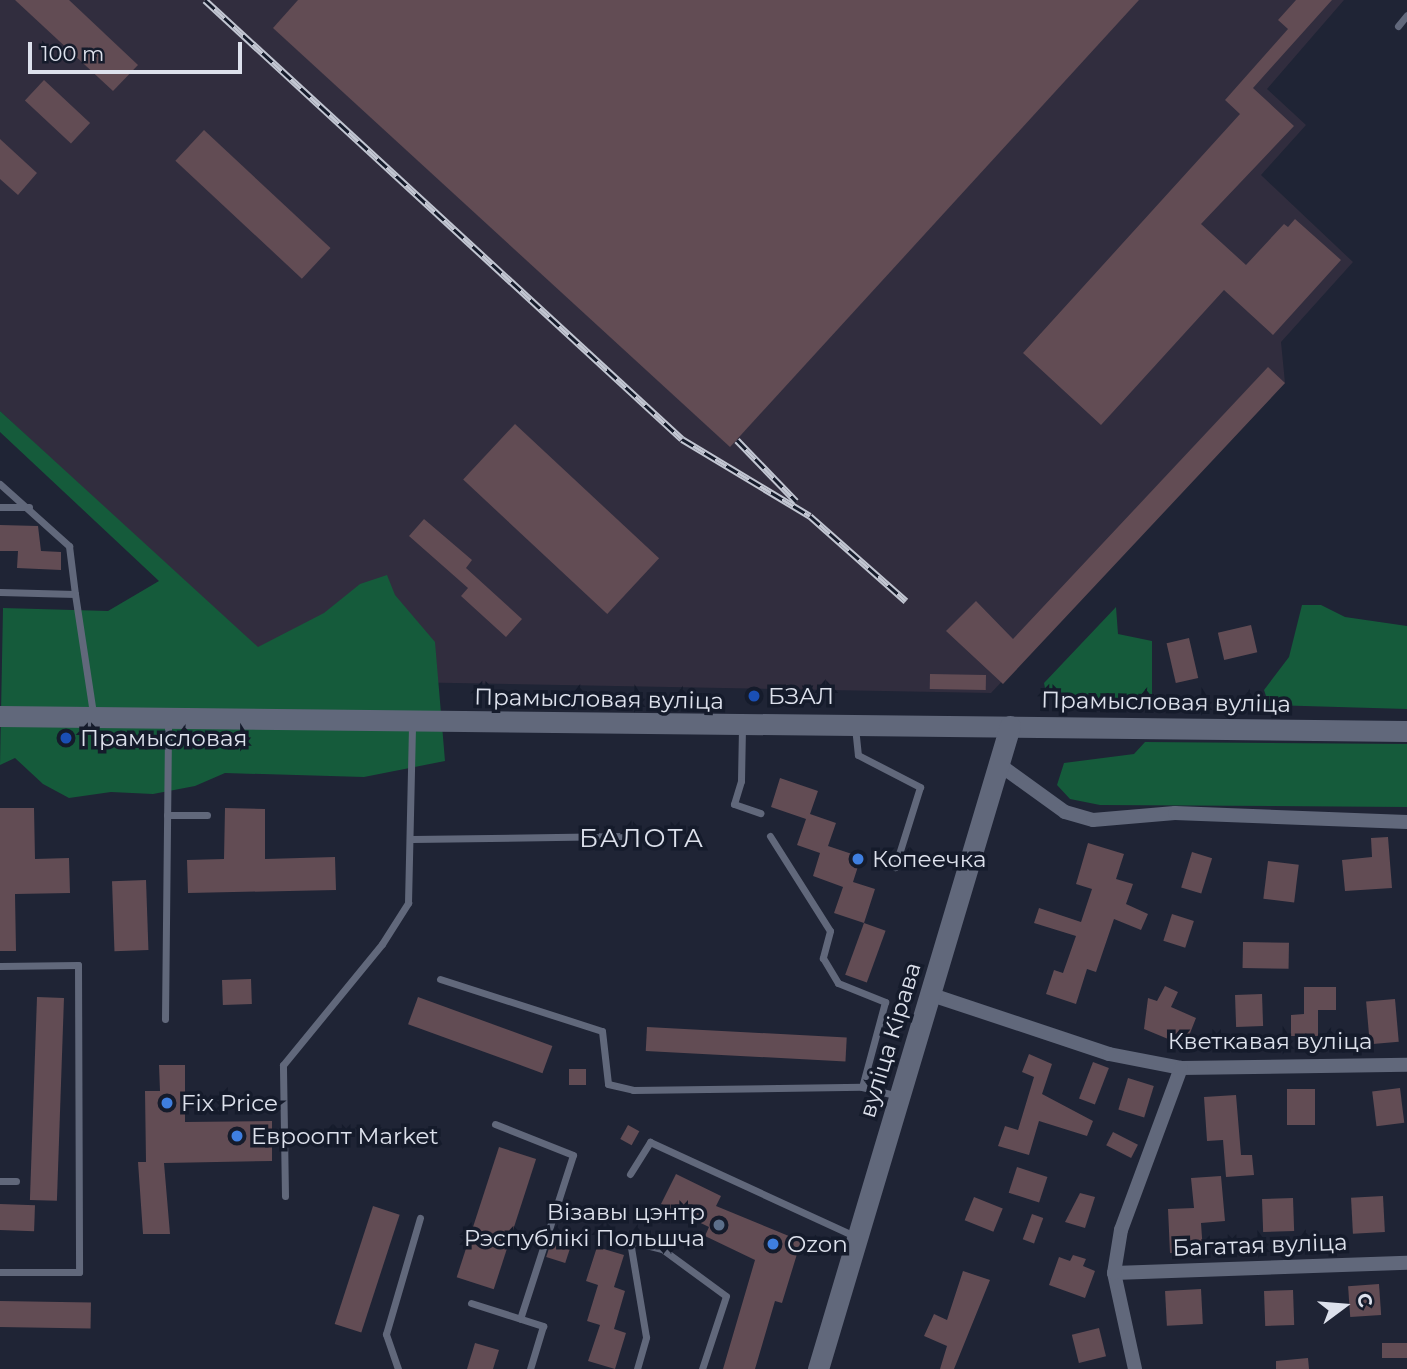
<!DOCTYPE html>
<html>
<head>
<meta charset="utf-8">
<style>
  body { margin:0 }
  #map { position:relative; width:1407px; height:1369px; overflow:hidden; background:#1f2435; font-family:Montserrat,sans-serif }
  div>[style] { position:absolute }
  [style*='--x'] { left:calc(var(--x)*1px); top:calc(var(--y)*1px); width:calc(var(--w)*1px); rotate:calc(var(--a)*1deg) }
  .industrial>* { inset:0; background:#312d3e }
  .green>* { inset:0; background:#155b3b }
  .building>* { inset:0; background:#624c54; transform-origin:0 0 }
  .service>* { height:7px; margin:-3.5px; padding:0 3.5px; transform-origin:3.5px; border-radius:3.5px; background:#61687b }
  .minor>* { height:14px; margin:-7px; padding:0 7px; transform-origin:7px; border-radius:7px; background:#61687b }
  .secondary>* { height:21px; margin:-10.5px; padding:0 10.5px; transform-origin:10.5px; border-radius:10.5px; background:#61687b }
  .rail>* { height:7px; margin-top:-3.5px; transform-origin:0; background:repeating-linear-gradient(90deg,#151b2b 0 13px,#c2c6d2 0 26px); box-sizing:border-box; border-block:2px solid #c2c6d2 }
  .dots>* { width:19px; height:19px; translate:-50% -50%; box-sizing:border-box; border:4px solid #151b2b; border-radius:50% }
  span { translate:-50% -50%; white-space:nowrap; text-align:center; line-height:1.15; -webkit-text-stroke:7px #151b2b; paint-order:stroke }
  .poi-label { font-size:23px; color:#dde1ec }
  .left { translate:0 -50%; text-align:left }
  .right { translate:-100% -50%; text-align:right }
  .street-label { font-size:23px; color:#dde1ec }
  .quarter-label { font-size:26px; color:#dde1ec; letter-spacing:2px }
  .north { position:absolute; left:1309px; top:1271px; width:70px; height:70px; -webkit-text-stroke:5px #151b2b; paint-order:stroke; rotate:74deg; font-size:19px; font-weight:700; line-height:28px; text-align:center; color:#dde1ec }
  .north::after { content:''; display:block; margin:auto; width:24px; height:32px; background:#dde1ec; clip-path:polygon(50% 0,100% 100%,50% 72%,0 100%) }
  .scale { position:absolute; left:28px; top:42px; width:214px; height:32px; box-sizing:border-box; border:4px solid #dde1ec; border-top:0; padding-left:9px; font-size:21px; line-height:24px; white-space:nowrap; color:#dde1ec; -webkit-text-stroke:5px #151b2b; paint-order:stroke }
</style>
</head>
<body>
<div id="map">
  <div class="industrial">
    <i style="clip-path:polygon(0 0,1344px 0,1267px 89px,1306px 125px,1261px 175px,1353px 262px,1281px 342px,1285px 383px,991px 693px,288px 680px,0 411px)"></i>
  </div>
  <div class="green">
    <i style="clip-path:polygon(0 411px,258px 647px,324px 613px,360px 584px,387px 575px,395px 595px,435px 642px,445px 761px,364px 777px,225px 773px,195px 786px,153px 794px,111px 792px,69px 798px,43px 784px,15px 758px,0 765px,3px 608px,108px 611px,159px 581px,0 432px)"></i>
    <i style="clip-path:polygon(1302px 605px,1321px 605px,1345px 617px,1407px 626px,1407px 709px,1269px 705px,1264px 690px,1289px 657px)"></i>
    <i style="clip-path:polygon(1116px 607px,1118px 634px,1152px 641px,1152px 701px,1066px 701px,1046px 693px,1044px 683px)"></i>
    <i style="clip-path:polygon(1145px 742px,1407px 744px,1407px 807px,1100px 805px,1070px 799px,1057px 785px,1064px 763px,1134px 754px)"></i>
  </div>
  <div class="building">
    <i style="clip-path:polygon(15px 0,69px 0,138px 65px,113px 91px)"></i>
    <i style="clip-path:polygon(298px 0,1139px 0,730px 447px,273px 28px)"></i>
    <i style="clip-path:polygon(1296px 0,1332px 0,1253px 88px,1294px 126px,1201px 224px,1246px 265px,1284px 224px,1288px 227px,1295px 219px,1341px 260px,1273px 335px,1224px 290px,1101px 425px,1023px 353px,1240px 114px,1225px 100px,1288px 29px,1278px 20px)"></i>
    <i style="left:44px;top:80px;width:63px;height:28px;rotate:43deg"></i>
    <i style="left:204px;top:130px;width:173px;height:42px;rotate:43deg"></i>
    <i style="clip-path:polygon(0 139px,37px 173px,18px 195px,0 179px)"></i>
    <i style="clip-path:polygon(1268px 367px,1285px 383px,1003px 684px,946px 631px,976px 601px,1013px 639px)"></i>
    <i style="left:515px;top:424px;width:197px;height:76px;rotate:43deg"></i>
    <i style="clip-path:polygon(424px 519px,472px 560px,466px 568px,522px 619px,506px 637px,461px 596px,468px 588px,409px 536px)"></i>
    <i style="clip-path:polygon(0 525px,38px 526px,41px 551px,61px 552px,61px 570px,17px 568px,18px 551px,0 551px)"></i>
    <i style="left:1251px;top:625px;width:28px;height:34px;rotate:77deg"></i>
    <i style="left:1189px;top:638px;width:41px;height:23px;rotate:77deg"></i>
    <i style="left:930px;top:674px;width:56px;height:15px;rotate:1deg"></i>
    <i style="clip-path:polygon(780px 778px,818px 791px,810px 814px,836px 823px,828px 846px,861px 857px,853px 882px,875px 889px,864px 923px,834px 913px,843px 887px,813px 876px,820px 853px,797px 845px,806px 819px,771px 807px)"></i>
    <i style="clip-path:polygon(0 808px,34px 808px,35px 859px,69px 858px,70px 893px,15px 894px,16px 951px,0 951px)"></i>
    <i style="clip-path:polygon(225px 808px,265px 809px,265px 859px,335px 857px,336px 890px,188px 893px,187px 860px,224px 859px)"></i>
    <i style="clip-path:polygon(1388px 837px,1392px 888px,1345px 891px,1342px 860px,1372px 857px,1371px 838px)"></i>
    <i style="clip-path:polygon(1088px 843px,1124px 854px,1116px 879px,1133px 884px,1126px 904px,1148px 914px,1141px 930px,1114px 919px,1096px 972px,1087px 969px,1076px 1004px,1046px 994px,1054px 970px,1063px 973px,1076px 936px,1034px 923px,1039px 908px,1081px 922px,1092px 889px,1076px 884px)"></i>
    <i style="left:1192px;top:852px;width:21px;height:37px;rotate:17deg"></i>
    <i style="left:1268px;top:861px;width:31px;height:38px;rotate:7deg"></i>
    <i style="left:146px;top:880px;width:70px;height:34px;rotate:88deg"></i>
    <i style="left:1172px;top:914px;width:23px;height:28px;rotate:18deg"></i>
    <i style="left:864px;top:923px;width:23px;height:55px;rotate:20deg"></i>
    <i style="left:1243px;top:942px;width:46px;height:26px;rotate:1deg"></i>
    <i style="left:251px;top:979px;width:25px;height:29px;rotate:88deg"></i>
    <i style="clip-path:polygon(1165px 986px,1178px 992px,1171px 1007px,1196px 1018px,1185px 1046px,1144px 1029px,1148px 998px,1157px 1001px)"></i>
    <i style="clip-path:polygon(1304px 987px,1336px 987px,1336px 1010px,1318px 1010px,1318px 1036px,1291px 1036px,1291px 1015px,1304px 1014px)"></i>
    <i style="left:1262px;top:994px;width:32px;height:27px;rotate:88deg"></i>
    <i style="left:37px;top:997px;width:27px;height:203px;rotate:2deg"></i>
    <i style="left:418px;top:997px;width:143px;height:29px;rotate:20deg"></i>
    <i style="left:1395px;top:999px;width:43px;height:29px;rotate:85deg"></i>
    <i style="left:647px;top:1027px;width:200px;height:24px;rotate:3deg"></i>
    <i style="clip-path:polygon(1029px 1054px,1052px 1064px,1042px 1094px,1093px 1121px,1087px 1136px,1039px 1121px,1029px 1155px,998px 1146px,1005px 1126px,1018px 1130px,1034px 1077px,1022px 1072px)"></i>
    <i style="left:1093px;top:1062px;width:17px;height:39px;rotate:21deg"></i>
    <i style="clip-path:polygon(159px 1065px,185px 1065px,185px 1122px,272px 1121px,272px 1161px,164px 1163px,170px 1234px,143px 1234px,138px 1162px,146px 1162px,145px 1091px,160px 1091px)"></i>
    <i style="left:586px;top:1069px;width:16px;height:17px;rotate:90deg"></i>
    <i style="left:1128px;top:1078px;width:27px;height:33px;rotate:17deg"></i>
    <i style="left:1400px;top:1088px;width:35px;height:28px;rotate:83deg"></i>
    <i style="left:1287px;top:1089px;width:28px;height:36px"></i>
    <i style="clip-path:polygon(1236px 1095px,1241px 1155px,1252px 1155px,1254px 1175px,1226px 1177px,1223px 1140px,1207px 1141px,1204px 1097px)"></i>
    <i style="left:628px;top:1125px;width:13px;height:16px;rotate:29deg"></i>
    <i style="left:1113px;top:1132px;width:28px;height:15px;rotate:27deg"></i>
    <i style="left:499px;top:1147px;width:39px;height:137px;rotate:18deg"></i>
    <i style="left:1017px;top:1167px;width:32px;height:27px;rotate:18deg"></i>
    <i style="clip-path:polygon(676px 1174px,721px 1196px,716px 1206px,801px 1241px,782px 1303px,775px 1301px,755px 1369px,723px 1369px,755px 1260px,705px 1236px,709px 1227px,661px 1204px)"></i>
    <i style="clip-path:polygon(1221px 1176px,1225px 1221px,1201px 1223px,1203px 1252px,1170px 1253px,1168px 1209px,1194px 1208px,1191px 1178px)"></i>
    <i style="clip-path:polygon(1080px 1193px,1095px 1197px,1085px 1228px,1065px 1222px)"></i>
    <i style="left:1383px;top:1196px;width:36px;height:32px;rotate:87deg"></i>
    <i style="left:974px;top:1197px;width:31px;height:25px;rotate:22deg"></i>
    <i style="left:1293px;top:1198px;width:33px;height:31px;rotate:88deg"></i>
    <i style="left:0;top:1204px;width:35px;height:26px;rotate:2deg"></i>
    <i style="left:373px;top:1206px;width:28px;height:124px;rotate:18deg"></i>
    <i style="left:1032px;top:1214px;width:12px;height:27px;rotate:20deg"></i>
    <i style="left:553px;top:1236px;width:20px;height:22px;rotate:18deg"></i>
    <i style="clip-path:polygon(597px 1247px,624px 1255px,614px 1287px,625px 1291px,614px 1329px,626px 1333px,615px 1369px,588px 1361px,600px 1325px,587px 1321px,598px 1285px,586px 1281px)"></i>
    <i style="clip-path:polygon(1073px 1255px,1086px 1259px,1083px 1266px,1095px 1271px,1085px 1298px,1049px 1285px,1059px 1257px,1070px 1261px)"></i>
    <i style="clip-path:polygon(963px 1271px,990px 1280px,954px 1369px,940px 1369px,947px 1346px,924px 1336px,934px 1314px,947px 1320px)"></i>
    <i style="left:1379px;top:1284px;width:31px;height:31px;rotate:86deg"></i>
    <i style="left:1201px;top:1289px;width:35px;height:36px;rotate:87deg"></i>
    <i style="left:1293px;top:1290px;width:35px;height:29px;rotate:88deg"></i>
    <i style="left:0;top:1301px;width:91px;height:26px;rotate:1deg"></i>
    <i style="left:1099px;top:1328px;width:29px;height:28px;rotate:76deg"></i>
    <i style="clip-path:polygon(475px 1343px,499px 1350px,493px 1369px,467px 1369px)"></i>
    <i style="left:1407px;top:1343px;width:15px;height:25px;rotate:90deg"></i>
    <i style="clip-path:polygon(1308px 1358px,1309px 1369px,1276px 1369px,1276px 1361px)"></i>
  </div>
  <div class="service">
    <i style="--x:1398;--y:26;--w:14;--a:-51"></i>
    <i style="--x:0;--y:484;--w:93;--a:41.9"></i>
    <i style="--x:69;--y:546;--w:48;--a:82.9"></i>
    <i style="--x:0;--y:507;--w:29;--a:0"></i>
    <i style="--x:0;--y:592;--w:75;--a:1.5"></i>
    <i style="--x:75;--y:594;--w:120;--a:81.4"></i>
    <i style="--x:855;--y:727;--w:28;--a:84"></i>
    <i style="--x:858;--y:755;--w:70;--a:27.3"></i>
    <i style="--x:920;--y:787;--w:84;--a:107.4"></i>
    <i style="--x:742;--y:728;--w:53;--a:91.1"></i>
    <i style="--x:741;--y:781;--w:24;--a:107"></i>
    <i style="--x:734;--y:804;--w:28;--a:19"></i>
    <i style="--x:167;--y:815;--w:40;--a:0"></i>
    <i style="--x:770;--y:836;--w:112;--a:57.7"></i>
    <i style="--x:830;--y:931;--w:28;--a:105"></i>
    <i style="--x:823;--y:958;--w:29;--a:59"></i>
    <i style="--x:838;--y:983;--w:51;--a:22"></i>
    <i style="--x:885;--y:1002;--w:88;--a:105.1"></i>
    <i style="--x:412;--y:839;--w:210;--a:-0.8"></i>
    <i style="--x:0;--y:966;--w:78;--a:-0.7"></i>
    <i style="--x:78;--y:965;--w:307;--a:89.8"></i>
    <i style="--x:79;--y:1272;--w:79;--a:180"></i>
    <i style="--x:440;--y:979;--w:170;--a:17.8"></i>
    <i style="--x:602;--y:1031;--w:53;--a:83.5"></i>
    <i style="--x:608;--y:1084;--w:26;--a:13"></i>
    <i style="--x:633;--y:1090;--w:229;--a:-0.8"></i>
    <i style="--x:862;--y:1087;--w:36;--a:14"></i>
    <i style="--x:165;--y:1019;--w:300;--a:-89.4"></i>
    <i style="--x:495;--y:1124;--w:84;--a:21.7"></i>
    <i style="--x:573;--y:1155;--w:172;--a:107.9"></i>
    <i style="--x:630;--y:1174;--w:38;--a:-58"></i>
    <i style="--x:650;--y:1142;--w:228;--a:24.7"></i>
    <i style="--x:0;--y:1181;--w:16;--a:0"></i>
    <i style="--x:285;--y:1196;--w:131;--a:-90.9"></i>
    <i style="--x:283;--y:1065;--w:156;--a:-50.7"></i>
    <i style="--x:382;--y:944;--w:49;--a:-57.6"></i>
    <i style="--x:408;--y:903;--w:180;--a:-88.7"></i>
    <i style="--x:471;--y:1303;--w:76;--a:17.7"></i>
    <i style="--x:543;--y:1326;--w:45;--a:106.8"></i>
    <i style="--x:398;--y:1369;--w:37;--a:-109"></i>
    <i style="--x:386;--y:1334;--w:121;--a:-73.7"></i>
    <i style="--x:637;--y:1369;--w:33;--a:-74"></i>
    <i style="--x:646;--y:1337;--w:97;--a:-99.5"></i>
    <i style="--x:630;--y:1241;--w:33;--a:14"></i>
    <i style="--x:662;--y:1249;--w:79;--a:36.3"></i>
    <i style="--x:726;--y:1296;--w:77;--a:108.2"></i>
  </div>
  <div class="minor">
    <i style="--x:1000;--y:765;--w:80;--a:35.9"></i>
    <i style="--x:1065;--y:812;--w:29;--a:16"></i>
    <i style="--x:1093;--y:820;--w:82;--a:-4.9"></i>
    <i style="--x:1175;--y:813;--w:232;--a:2.2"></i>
    <i style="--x:932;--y:995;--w:187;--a:18.4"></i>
    <i style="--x:1109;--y:1054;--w:73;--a:11"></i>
    <i style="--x:1181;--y:1068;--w:226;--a:-0.8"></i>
    <i style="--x:1114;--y:1273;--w:293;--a:-2"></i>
    <i style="--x:1135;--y:1369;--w:98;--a:-102.3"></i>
    <i style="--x:1114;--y:1273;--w:44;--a:-80.8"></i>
    <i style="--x:1121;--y:1230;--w:173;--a:-69.7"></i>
  </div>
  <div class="secondary">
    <i style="--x:0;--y:716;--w:1407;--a:0.61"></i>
    <i style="--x:818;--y:1369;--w:671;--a:-73.37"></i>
  </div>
  <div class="rail">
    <i style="--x:205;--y:0;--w:648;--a:42.62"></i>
    <i style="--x:682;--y:439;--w:149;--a:31"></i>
    <i style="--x:810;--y:516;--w:128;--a:41.5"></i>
    <i style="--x:737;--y:440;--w:85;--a:46"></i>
  </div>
  <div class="dots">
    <i style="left:754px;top:696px;background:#1a4fb4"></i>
    <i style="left:66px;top:738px;background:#1a4fb4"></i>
    <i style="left:858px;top:859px;background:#3f7fe0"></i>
    <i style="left:167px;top:1103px;background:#3f7fe0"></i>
    <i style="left:237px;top:1136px;background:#3f7fe0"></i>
    <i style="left:719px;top:1225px;background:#5c6f8a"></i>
    <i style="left:773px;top:1244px;background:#3f7fe0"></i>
  </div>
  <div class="poi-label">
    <span class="left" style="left:768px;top:696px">БЗАЛ</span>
    <span class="left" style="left:80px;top:738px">Прамысловая</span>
    <span class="left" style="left:872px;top:859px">Копеечка</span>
    <span class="left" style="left:181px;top:1103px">Fix Price</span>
    <span class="left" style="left:251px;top:1136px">Евроопт Market</span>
    <span class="right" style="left:705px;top:1225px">Візавы цэнтр<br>Рэспублікі Польшча</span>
    <span class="left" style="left:787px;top:1244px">Ozon</span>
  </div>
  <div class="street-label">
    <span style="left:599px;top:699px;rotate:1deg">Прамысловая вуліца</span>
    <span style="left:1166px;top:702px;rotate:1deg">Прамысловая вуліца</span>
    <span style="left:890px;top:1040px;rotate:-73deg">вуліца Кірава</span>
    <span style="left:1270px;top:1041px">Кветкавая вуліца</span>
    <span style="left:1260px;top:1245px;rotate:-2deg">Багатая вуліца</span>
  </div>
  <div class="quarter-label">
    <span style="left:642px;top:839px">БАЛОТА</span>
  </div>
  <div class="north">С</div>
  <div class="scale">100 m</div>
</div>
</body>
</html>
